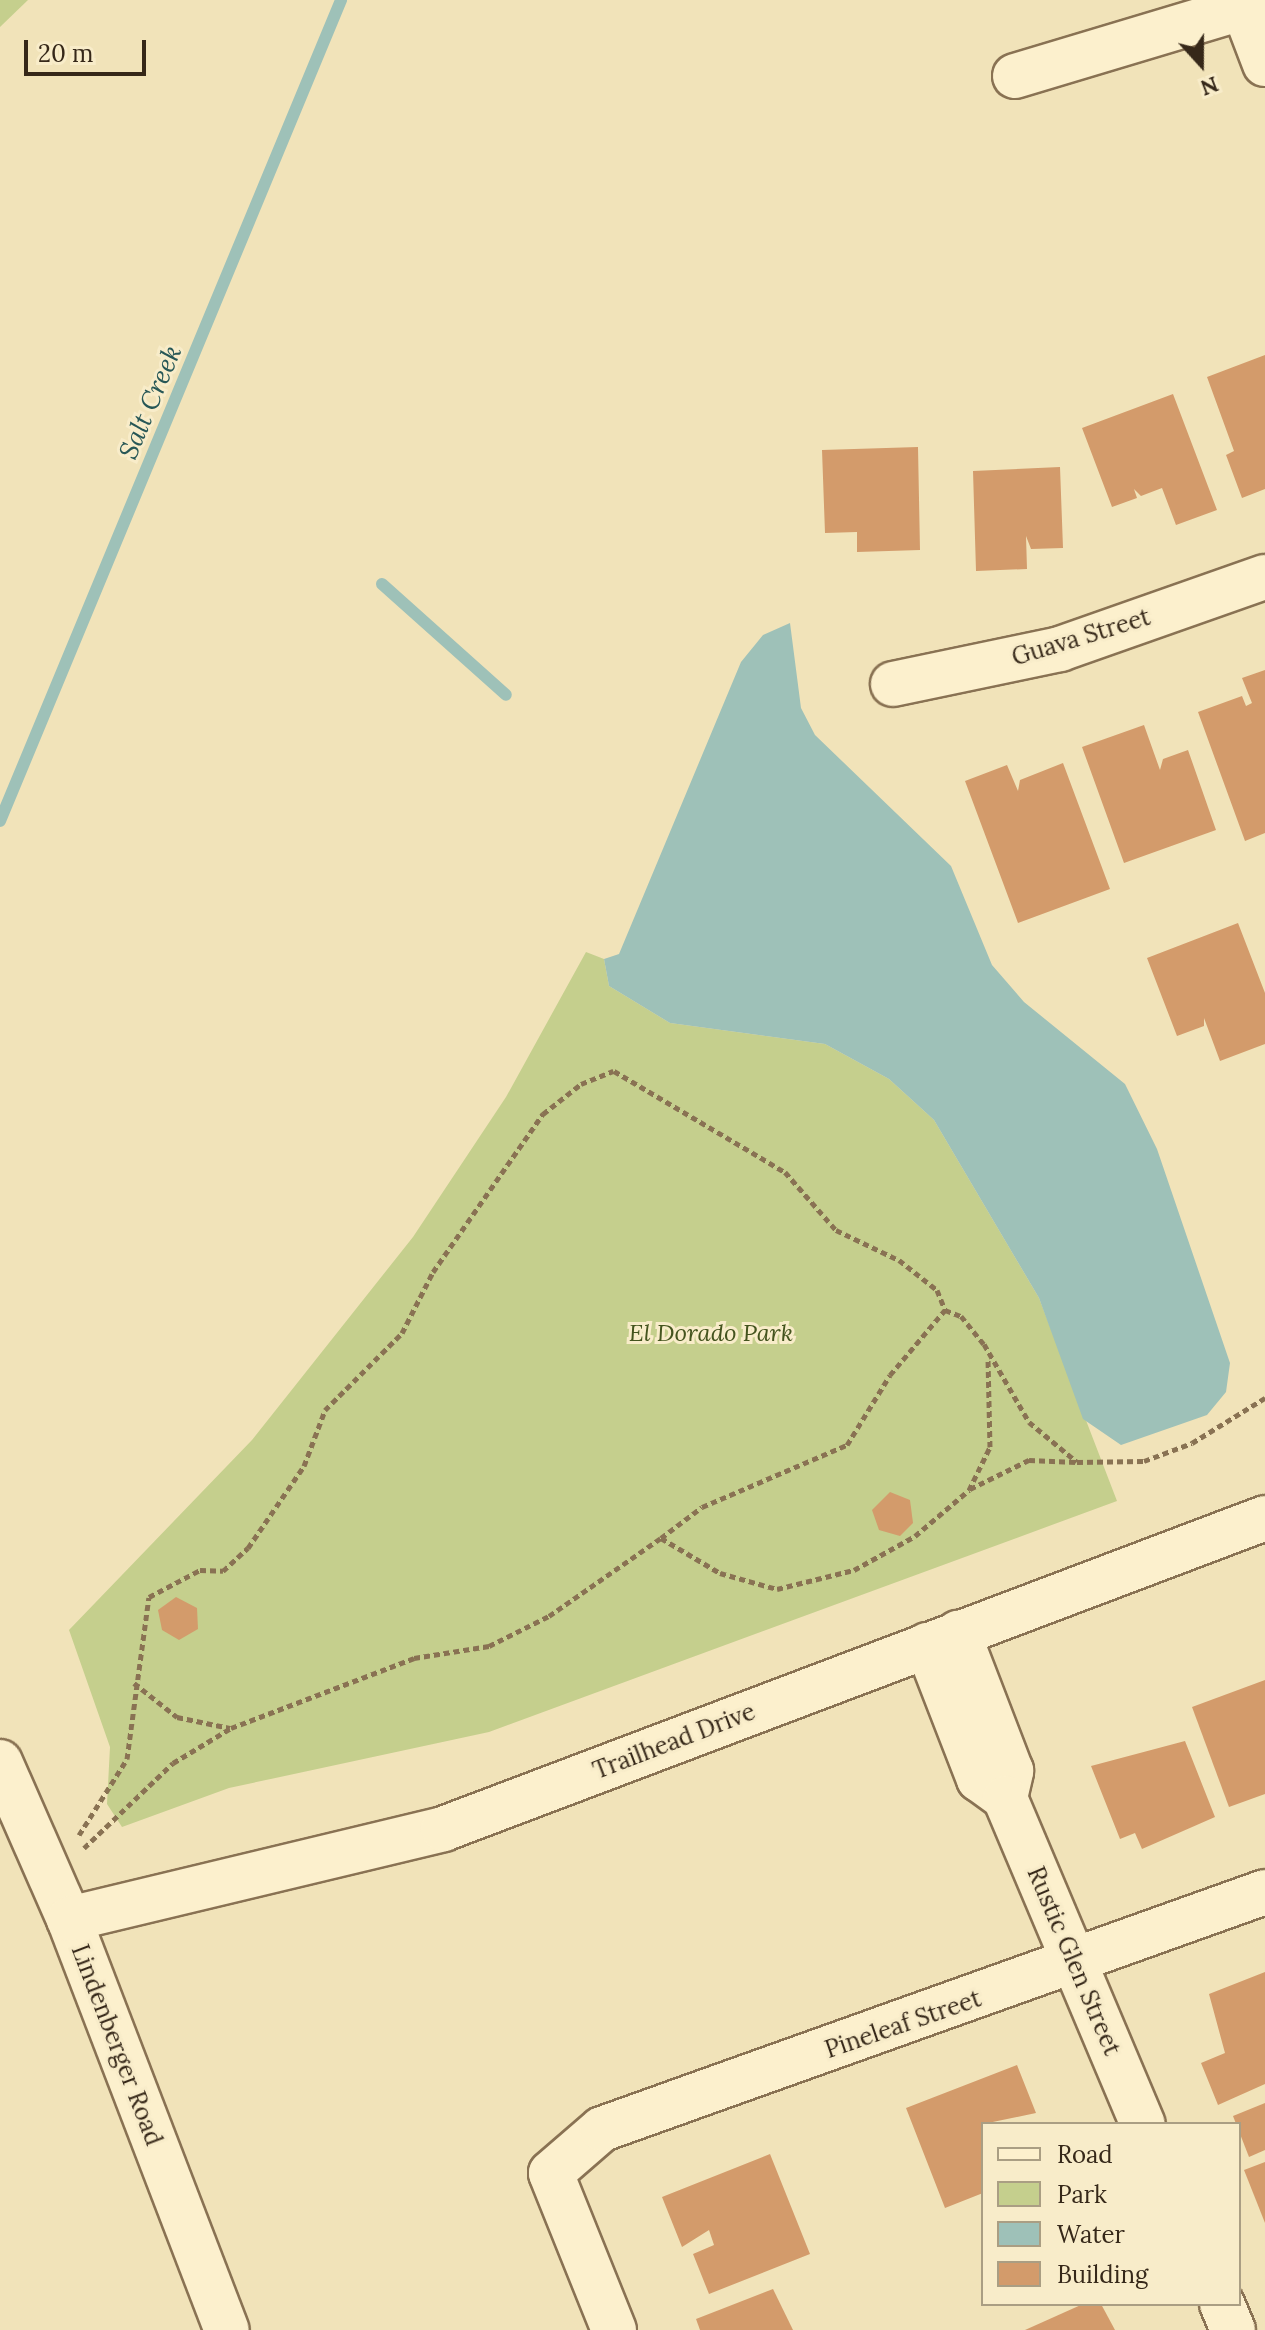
<!DOCTYPE html>
<html>
<head>
<meta charset="utf-8">
<style>
  body { margin:0 }
  #map { position:relative; width:1265px; height:2330px; overflow:hidden; background:#f1e3b9; font-family:Lora,serif }
  div>[style] { position:absolute }
  [style*='--x'] { left:calc(var(--x)*1px); top:calc(var(--y)*1px); width:calc(var(--w)*1px); rotate:calc(var(--a)*1deg) }
  .green>* { inset:0; background:#c5cf8d }
  .water>* { inset:0; background:#9ec1b8 }
  .stream>* { height:12px; margin:-6px; padding:0 6px; transform-origin:6px; border-radius:6px; background:#9ec1b8 }
  .building>* { inset:0; background:#d39b6b }
  .path>* { height:5px; margin-top:-2.5px; transform-origin:0; background:repeating-linear-gradient(90deg,#897253 0 6px,transparent 0 10px) }
  .roads { filter:drop-shadow(2px 0 #897253) drop-shadow(-2px 0 #897253) drop-shadow(0 2px #897253) drop-shadow(0 -2px #897253) }
  .minor>* { height:44px; margin:-22px; padding:0 22px; transform-origin:22px; border-radius:22px; background:#fcf0cd }
  span { translate:-50% -50%; white-space:nowrap; text-align:center; line-height:1.15; -webkit-text-stroke:6px #f8ecc9; paint-order:stroke }
  .street-label { font-size:24px; color:#362819 }
  .park-label { font-size:24px; color:#44541e; font-style:italic }
  .water-label { font-size:26px; color:#275756; font-style:italic }
  .legend { position:absolute; left:981px; top:2122px; width:260px; height:184px; box-sizing:border-box; background:#f8ecc9; border:2px solid #aa9e83; margin:0; padding:10px 14px; list-style:none; font-size:24px; color:#362819 }
  .legend li { display:flex; align-items:center; gap:16px; height:40px }
  .legend b { width:40px; border:2px solid #aa9e83 }
  .north { position:absolute; left:1161px; top:24px; width:80px; height:80px; -webkit-text-stroke:6px #f8ecc9; paint-order:stroke; rotate:159deg; font-size:22px; font-weight:700; line-height:32px; text-align:center; color:#362819 }
  .north::after { content:''; display:block; margin:auto; width:28px; height:36px; background:#362819; clip-path:polygon(50% 0,100% 100%,50% 72%,0 100%) }
  .scale { position:absolute; left:24px; top:40px; width:122px; height:36px; box-sizing:border-box; border:4px solid #362819; border-top:0; padding-left:10px; font-size:24px; line-height:28px; white-space:nowrap; color:#362819; -webkit-text-stroke:6px #f8ecc9; paint-order:stroke }
</style>
</head>
<body>
<div id="map">
  <div class="green">
    <i style="clip-path:polygon(0 0,28px 0,0 27px)"></i>
    <i style="clip-path:polygon(586px 952px,604px 959px,609px 986px,670px 1023px,825px 1044px,889px 1079px,934px 1120px,1039px 1298px,1117px 1501px,489px 1732px,229px 1788px,122px 1827px,107px 1804px,110px 1747px,69px 1630px,252px 1440px,413px 1237px,506px 1097px)"></i>
  </div>
  <div class="water">
    <i style="clip-path:polygon(790px 623px,801px 708px,815px 735px,951px 866px,992px 965px,1024px 1002px,1125px 1084px,1157px 1149px,1230px 1363px,1226px 1392px,1207px 1415px,1121px 1445px,1083px 1419px,1039px 1298px,934px 1120px,889px 1079px,825px 1044px,670px 1023px,609px 986px,604px 959px,619px 954px,741px 662px,763px 635px)"></i>
  </div>
  <div class="stream">
    <i style="--x:382;--y:584;--w:166;--a:41.8"></i>
    <i style="--x:0;--y:821;--w:889;--a:-67.44"></i>
  </div>
  <div class="building">
    <i style="clip-path:polygon(1265px 355px,1265px 489px,1242px 498px,1226px 455px,1234px 451px,1207px 377px)"></i>
    <i style="clip-path:polygon(1173px 394px,1217px 510px,1176px 525px,1162px 488px,1141px 496px,1134px 489px,1137px 498px,1112px 507px,1082px 428px)"></i>
    <i style="clip-path:polygon(918px 447px,920px 550px,857px 552px,857px 532px,825px 533px,822px 450px)"></i>
    <i style="clip-path:polygon(1060px 467px,1063px 548px,1031px 549px,1026px 536px,1027px 569px,976px 571px,973px 471px)"></i>
    <i style="clip-path:polygon(1265px 670px,1265px 833px,1245px 841px,1198px 712px,1242px 696px,1246px 706px,1252px 703px,1242px 678px)"></i>
    <i style="clip-path:polygon(1144px 725px,1160px 770px,1163px 759px,1188px 750px,1216px 830px,1124px 863px,1082px 747px)"></i>
    <i style="clip-path:polygon(1063px 763px,1110px 889px,1018px 923px,965px 781px,1007px 765px,1018px 791px,1020px 780px)"></i>
    <i style="clip-path:polygon(1238px 923px,1265px 993px,1265px 1044px,1220px 1061px,1204px 1018px,1204px 1026px,1177px 1036px,1147px 958px)"></i>
    <i style="clip-path:polygon(890px 1492px,910px 1500px,913px 1523px,900px 1536px,879px 1530px,872px 1510px)"></i>
    <i style="clip-path:polygon(176px 1597px,197px 1608px,198px 1629px,179px 1640px,162px 1630px,158px 1610px)"></i>
    <i style="clip-path:polygon(1265px 1680px,1265px 1794px,1229px 1807px,1192px 1707px)"></i>
    <i style="clip-path:polygon(1185px 1741px,1215px 1817px,1142px 1849px,1135px 1833px,1120px 1839px,1091px 1766px)"></i>
    <i style="clip-path:polygon(1265px 1972px,1265px 2084px,1218px 2105px,1201px 2063px,1225px 2053px,1209px 1994px)"></i>
    <i style="clip-path:polygon(1017px 2065px,1036px 2113px,983px 2124px,983px 2193px,945px 2208px,906px 2108px)"></i>
    <i style="clip-path:polygon(1265px 2103px,1265px 2150px,1249px 2157px,1233px 2116px)"></i>
    <i style="clip-path:polygon(770px 2154px,810px 2254px,709px 2294px,693px 2254px,714px 2245px,709px 2230px,682px 2247px,662px 2197px)"></i>
    <i style="clip-path:polygon(1265px 2162px,1265px 2223px,1244px 2170px)"></i>
    <i style="clip-path:polygon(773px 2289px,793px 2330px,700px 2330px,696px 2319px)"></i>
    <i style="clip-path:polygon(1083px 2304px,1101px 2304px,1115px 2330px,1025px 2330px)"></i>
  </div>
  <div class="path">
    <i style="--x:970;--y:1489;--w:66;--a:-26.2"></i>
    <i style="--x:1029;--y:1460;--w:47;--a:2.4"></i>
    <i style="--x:661;--y:1538;--w:51;--a:-37.1"></i>
    <i style="--x:702;--y:1507;--w:158;--a:-23.2"></i>
    <i style="--x:847;--y:1445;--w:82;--a:-58.4"></i>
    <i style="--x:890;--y:1375;--w:85;--a:-49.8"></i>
    <i style="--x:134;--y:1683;--w:55;--a:38.3"></i>
    <i style="--x:177;--y:1717;--w:54;--a:11.7"></i>
    <i style="--x:79;--y:1835;--w:90;--a:-57.7"></i>
    <i style="--x:127;--y:1759;--w:163;--a:-82.3"></i>
    <i style="--x:149;--y:1597;--w:58;--a:-27.9"></i>
    <i style="--x:200;--y:1570;--w:23;--a:2"></i>
    <i style="--x:223;--y:1571;--w:34;--a:-43"></i>
    <i style="--x:248;--y:1548;--w:99;--a:-55.7"></i>
    <i style="--x:304;--y:1466;--w:60;--a:-69.4"></i>
    <i style="--x:325;--y:1410;--w:109;--a:-45"></i>
    <i style="--x:402;--y:1333;--w:68;--a:-63.1"></i>
    <i style="--x:433;--y:1272;--w:193;--a:-55.2"></i>
    <i style="--x:543;--y:1114;--w:48;--a:-38.3"></i>
    <i style="--x:581;--y:1084;--w:35;--a:-22"></i>
    <i style="--x:614;--y:1071;--w:199;--a:30.6"></i>
    <i style="--x:785;--y:1172;--w:77;--a:48.7"></i>
    <i style="--x:836;--y:1230;--w:70;--a:25.5"></i>
    <i style="--x:899;--y:1260;--w:48;--a:38.3"></i>
    <i style="--x:937;--y:1290;--w:22;--a:68"></i>
    <i style="--x:945;--y:1310;--w:17;--a:21"></i>
    <i style="--x:961;--y:1316;--w:36;--a:51"></i>
    <i style="--x:984;--y:1344;--w:90;--a:60"></i>
    <i style="--x:1029;--y:1422;--w:62;--a:39.8"></i>
    <i style="--x:1077;--y:1462;--w:67;--a:-0.9"></i>
    <i style="--x:1144;--y:1461;--w:51;--a:-20.6"></i>
    <i style="--x:1192;--y:1443;--w:86;--a:-31.7"></i>
    <i style="--x:84;--y:1848;--w:123;--a:-43.7"></i>
    <i style="--x:173;--y:1763;--w:68;--a:-31.1"></i>
    <i style="--x:231;--y:1728;--w:196;--a:-20.9"></i>
    <i style="--x:414;--y:1658;--w:76;--a:-9.1"></i>
    <i style="--x:489;--y:1646;--w:67;--a:-26.6"></i>
    <i style="--x:549;--y:1616;--w:136;--a:-34.9"></i>
    <i style="--x:661;--y:1538;--w:69;--a:30.7"></i>
    <i style="--x:720;--y:1573;--w:59;--a:15.7"></i>
    <i style="--x:777;--y:1589;--w:79;--a:-13.9"></i>
    <i style="--x:854;--y:1570;--w:70;--a:-29.1"></i>
    <i style="--x:915;--y:1536;--w:71;--a:-40.4"></i>
    <i style="--x:969;--y:1490;--w:48;--a:-64"></i>
    <i style="--x:990;--y:1447;--w:88;--a:-91.3"></i>
  </div>
  <div class="roads">
    <div class="minor">
      <i style="--x:1244;--y:9;--w:59;--a:69.1"></i>
      <i style="--x:1015;--y:76;--w:261;--a:-16.7"></i>
      <i style="--x:893;--y:684;--w:171;--a:-11.8"></i>
      <i style="--x:1060;--y:649;--w:217;--a:-19.4"></i>
      <i style="--x:927;--y:1645;--w:144;--a:68.8"></i>
      <i style="--x:979;--y:1779;--w:32;--a:36"></i>
      <i style="--x:1005;--y:1798;--w:28;--a:-77"></i>
      <i style="--x:1011;--y:1771;--w:148;--a:-111"></i>
      <i style="--x:0;--y:1762;--w:171;--a:66.3"></i>
      <i style="--x:69;--y:1919;--w:440;--a:69"></i>
      <i style="--x:1005;--y:1798;--w:354;--a:67.1"></i>
      <i style="--x:69;--y:1919;--w:385;--a:-13.5"></i>
      <i style="--x:443;--y:1829;--w:879;--a:-20.72"></i>
      <i style="--x:1222;--y:2304;--w:28;--a:67"></i>
      <i style="--x:614;--y:2330;--w:169;--a:-111.9"></i>
      <i style="--x:551;--y:2173;--w:67;--a:-40.8"></i>
      <i style="--x:602;--y:2129;--w:704;--a:-19.67"></i>
    </div>
  </div>
  <div class="street-label">
    <span style="left:1081px;top:637px;rotate:-17deg">Guava Street</span>
    <span style="left:674px;top:1741px;rotate:-21deg">Trailhead Drive</span>
    <span style="left:1074px;top:1961px;rotate:67deg">Rustic Glen Street</span>
    <span style="left:903px;top:2024px;rotate:-19deg">Pineleaf Street</span>
    <span style="left:117px;top:2045px;rotate:69deg">Lindenberger Road</span>
  </div>
  <div class="park-label">
    <span style="left:711px;top:1333px">El Dorado Park</span>
  </div>
  <div class="water-label">
    <span style="left:150px;top:402px;rotate:-67deg">Salt Creek</span>
  </div>
  <ul class="legend">
  <li><b style="height:10px;background:#fcf0cd"></b>Road</li>
  <li><b style="height:22px;background:#c5cf8d"></b>Park</li>
  <li><b style="height:22px;background:#9ec1b8"></b>Water</li>
  <li><b style="height:22px;background:#d39b6b"></b>Building</li>
  </ul>
  <div class="north">N</div>
  <div class="scale">20 m</div>
</div>
</body>
</html>
